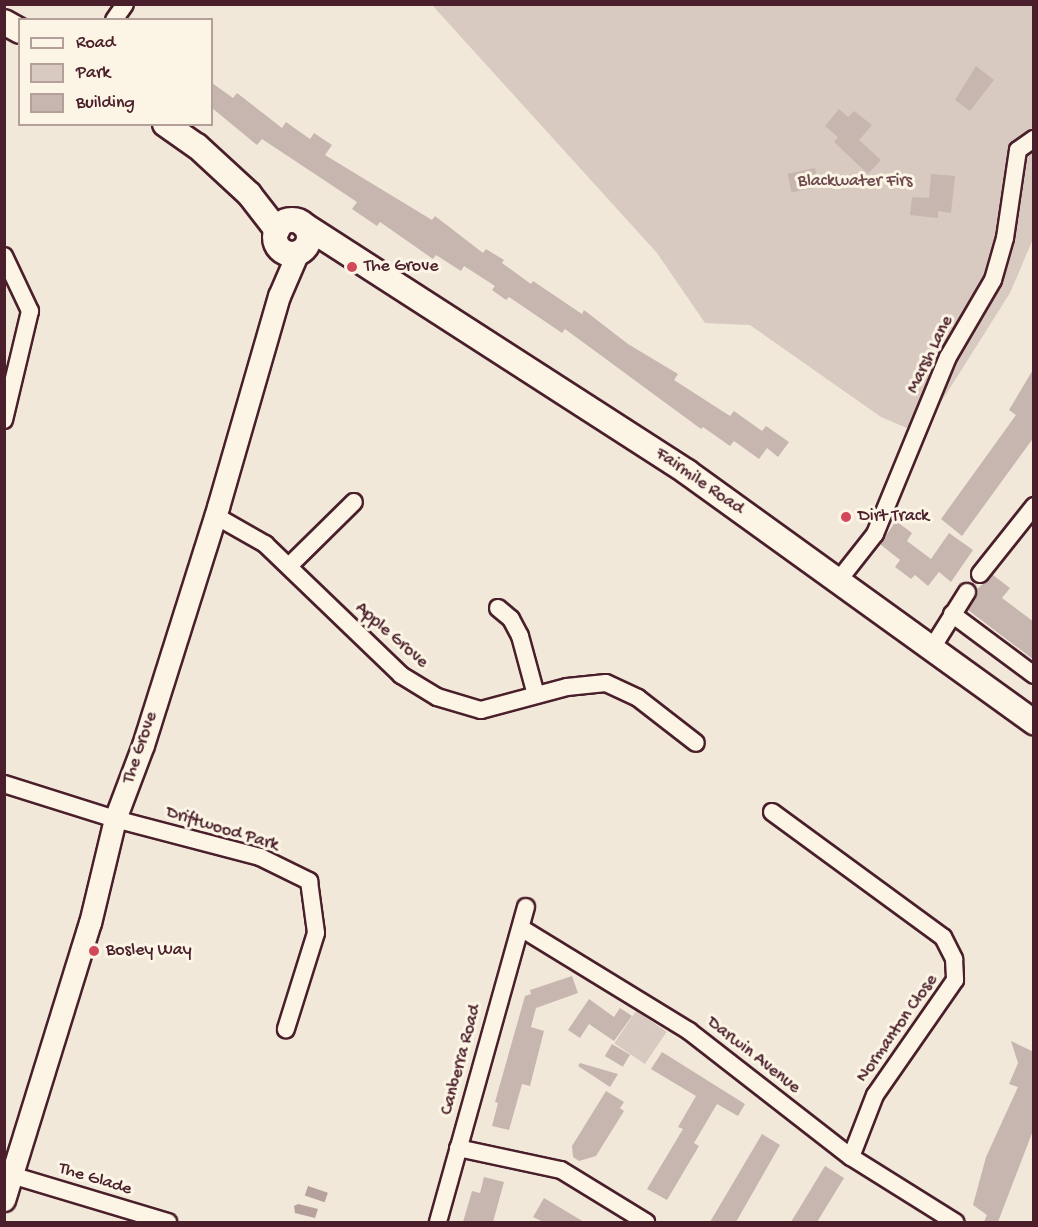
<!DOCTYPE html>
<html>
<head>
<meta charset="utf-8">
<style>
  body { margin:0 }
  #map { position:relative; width:1038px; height:1227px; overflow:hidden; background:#f1e8da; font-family:"Gochi Hand",sans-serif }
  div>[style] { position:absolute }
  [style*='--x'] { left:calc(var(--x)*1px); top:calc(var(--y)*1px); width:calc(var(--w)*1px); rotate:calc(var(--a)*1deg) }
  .green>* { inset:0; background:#d8cac0; transform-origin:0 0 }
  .water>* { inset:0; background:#b6a19c; transform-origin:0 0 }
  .building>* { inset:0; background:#c7b6af; transform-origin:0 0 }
  .roads { filter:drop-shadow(2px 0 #4a1f2b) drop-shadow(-2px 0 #4a1f2b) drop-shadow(0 2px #4a1f2b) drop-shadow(0 -2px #4a1f2b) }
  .minor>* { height:16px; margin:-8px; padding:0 8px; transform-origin:8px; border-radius:8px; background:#fcf5e5 }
  .tertiary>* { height:21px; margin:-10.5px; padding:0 10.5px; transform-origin:10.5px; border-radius:10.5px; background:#fcf5e5 }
  .secondary>* { height:24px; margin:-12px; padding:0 12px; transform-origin:12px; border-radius:12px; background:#fcf5e5 }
  .secondary>.ring { margin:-12px; padding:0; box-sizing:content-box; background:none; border:24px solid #fcf5e5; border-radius:50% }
  .dots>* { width:16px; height:16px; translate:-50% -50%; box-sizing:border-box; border:3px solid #fcf5e5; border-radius:50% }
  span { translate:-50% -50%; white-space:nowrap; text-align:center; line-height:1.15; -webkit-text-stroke:6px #fcf5e5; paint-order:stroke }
  .park-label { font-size:18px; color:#6e4a50 }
  .poi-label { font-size:18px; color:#4a1f2b }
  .left { translate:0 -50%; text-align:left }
  .street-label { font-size:18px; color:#4a1f2b }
  .frame { position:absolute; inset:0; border:6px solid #4a1f2b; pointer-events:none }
  .legend { position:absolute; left:18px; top:18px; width:195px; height:108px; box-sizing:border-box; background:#fcf5e5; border:2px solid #b59f9b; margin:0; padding:8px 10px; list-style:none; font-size:18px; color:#4a1f2b }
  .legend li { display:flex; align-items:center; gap:12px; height:30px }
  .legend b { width:30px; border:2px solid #b59f9b }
</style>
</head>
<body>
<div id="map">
  <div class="green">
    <i style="clip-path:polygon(432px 5px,1033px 5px,1033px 239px,1010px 293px,921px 434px,881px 417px,750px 325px,705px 323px,657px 253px)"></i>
    <i style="left:636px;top:1011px;width:37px;height:39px;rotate:34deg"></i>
  </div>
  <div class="water">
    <i style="left:308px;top:1186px;width:21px;height:10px;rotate:19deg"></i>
    <i style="clip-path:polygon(298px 1204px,318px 1209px,315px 1218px,295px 1213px,294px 1206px)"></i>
  </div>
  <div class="building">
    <i style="clip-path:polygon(976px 66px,994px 80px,970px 111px,955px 100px)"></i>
    <i style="clip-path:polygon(212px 83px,233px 98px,237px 93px,282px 128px,286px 122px,310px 139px,314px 133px,332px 145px,325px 155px,432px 220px,435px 216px,483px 253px,486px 249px,504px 260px,502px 263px,531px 284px,533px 281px,582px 314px,584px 310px,628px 344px,678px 374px,674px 380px,730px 416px,734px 411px,762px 431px,766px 426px,789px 442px,778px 457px,767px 448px,759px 459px,734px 441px,730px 446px,703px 427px,701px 429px,565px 329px,562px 333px,509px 297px,506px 300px,492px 290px,495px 286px,464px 266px,461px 271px,436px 255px,433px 259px,380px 222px,377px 226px,352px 209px,357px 202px,262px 139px,257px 145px,212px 108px)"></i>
    <i style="clip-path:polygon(839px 109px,848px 117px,854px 111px,872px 125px,859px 140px,881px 160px,868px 174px,834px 142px,838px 137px,825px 126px)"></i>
    <i style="left:815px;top:168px;width:19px;height:28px;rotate:78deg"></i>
    <i style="clip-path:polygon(931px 174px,955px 176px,951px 213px,938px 211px,938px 218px,910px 215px,912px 197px,929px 198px)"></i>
    <i style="clip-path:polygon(1034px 368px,1034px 437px,962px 536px,941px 519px,1016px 415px,1009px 410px)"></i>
    <i style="clip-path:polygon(896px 521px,912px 533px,907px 541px,931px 559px,949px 533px,973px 550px,951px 582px,939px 572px,928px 586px,915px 575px,911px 579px,895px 567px,900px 560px,880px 544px)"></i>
    <i style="clip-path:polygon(993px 575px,1010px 588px,1002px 598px,1034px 622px,1034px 660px,968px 610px,977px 589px)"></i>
    <i style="clip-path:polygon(572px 976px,578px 993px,536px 1008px,531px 1027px,544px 1031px,530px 1086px,522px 1084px,509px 1130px,492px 1126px,498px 1103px,495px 1102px,525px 996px,531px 994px,530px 990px)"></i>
    <i style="clip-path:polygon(589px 999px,614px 1017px,620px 1008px,632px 1016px,614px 1041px,589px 1024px,580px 1038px,568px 1030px)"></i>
    <i style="clip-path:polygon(1011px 1041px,1034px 1052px,1034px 1128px,998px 1222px,984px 1222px,987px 1215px,973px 1205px,986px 1157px,1018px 1087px,1009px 1084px,1018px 1063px)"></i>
    <i style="left:612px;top:1044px;width:21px;height:14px;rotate:31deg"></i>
    <i style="clip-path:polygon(662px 1052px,745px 1104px,738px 1116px,717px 1104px,694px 1143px,699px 1146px,667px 1200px,647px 1189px,683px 1129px,678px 1127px,696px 1096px,651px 1069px)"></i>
    <i style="clip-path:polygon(580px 1063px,618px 1074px,610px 1087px,578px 1066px)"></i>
    <i style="clip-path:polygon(606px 1091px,624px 1102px,620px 1108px,624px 1111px,596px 1156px,579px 1161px,573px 1157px,572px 1146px)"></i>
    <i style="clip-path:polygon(762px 1134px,780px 1145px,736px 1222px,710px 1222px)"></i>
    <i style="clip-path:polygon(825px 1166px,844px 1178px,817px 1222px,791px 1222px)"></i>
    <i style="clip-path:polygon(484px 1177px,504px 1182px,493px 1222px,463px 1222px,472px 1191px,480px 1193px)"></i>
    <i style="clip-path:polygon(544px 1198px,584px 1222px,543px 1222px,533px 1217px)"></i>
  </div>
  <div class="roads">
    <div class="minor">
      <i style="--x:114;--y:20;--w:19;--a:-55"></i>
      <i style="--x:4;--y:256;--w:61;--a:64.7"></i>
      <i style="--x:30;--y:311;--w:112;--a:103.4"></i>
      <i style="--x:214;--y:515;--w:59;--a:29.6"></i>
      <i style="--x:265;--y:544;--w:189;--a:43.9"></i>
      <i style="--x:401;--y:675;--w:42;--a:31.4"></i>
      <i style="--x:437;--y:697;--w:46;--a:16.5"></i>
      <i style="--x:481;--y:710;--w:89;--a:-15"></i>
      <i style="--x:567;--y:687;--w:39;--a:-6"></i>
      <i style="--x:606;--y:683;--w:35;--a:25"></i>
      <i style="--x:638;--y:698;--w:73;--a:37.8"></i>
      <i style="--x:289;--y:566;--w:91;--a:-44.6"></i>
      <i style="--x:980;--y:574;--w:87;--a:-51.5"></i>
      <i style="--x:838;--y:581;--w:60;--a:-51.8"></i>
      <i style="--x:875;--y:534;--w:191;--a:-67.6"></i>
      <i style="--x:948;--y:357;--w:89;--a:-59.7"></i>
      <i style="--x:993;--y:280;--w:44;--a:-74.1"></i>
      <i style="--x:1005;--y:238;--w:89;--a:-81.6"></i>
      <i style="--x:1018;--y:150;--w:19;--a:-35"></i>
      <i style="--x:498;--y:608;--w:17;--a:40"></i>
      <i style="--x:511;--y:619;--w:19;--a:62"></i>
      <i style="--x:520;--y:636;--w:61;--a:74.8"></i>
      <i style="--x:952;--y:614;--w:102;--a:36.6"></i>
      <i style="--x:932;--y:648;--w:66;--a:-58"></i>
      <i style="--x:4;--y:784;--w:116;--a:17.5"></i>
      <i style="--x:115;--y:819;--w:150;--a:14.7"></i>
      <i style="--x:260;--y:857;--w:55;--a:26.1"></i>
      <i style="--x:309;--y:881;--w:52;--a:82.3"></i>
      <i style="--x:316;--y:933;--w:101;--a:107.4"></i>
      <i style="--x:772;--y:812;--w:212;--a:36.2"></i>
      <i style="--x:943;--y:937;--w:25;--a:63"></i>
      <i style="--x:954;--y:959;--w:21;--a:87"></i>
      <i style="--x:955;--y:980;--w:140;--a:124.8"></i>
      <i style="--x:875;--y:1095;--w:66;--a:111.2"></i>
      <i style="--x:521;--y:928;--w:197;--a:31.5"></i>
      <i style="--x:689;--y:1031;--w:205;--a:37.9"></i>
      <i style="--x:851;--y:1157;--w:123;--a:32"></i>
      <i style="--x:458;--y:1148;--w:105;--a:12.1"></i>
      <i style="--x:561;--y:1170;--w:100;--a:31.5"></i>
      <i style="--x:11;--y:1175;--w:164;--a:16.7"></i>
      <i style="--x:438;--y:1222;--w:327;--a:-74.4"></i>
    </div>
    <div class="tertiary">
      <i style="--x:4;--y:1200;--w:290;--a:-72.8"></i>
      <i style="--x:90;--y:923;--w:107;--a:-76.5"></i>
      <i style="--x:115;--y:819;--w:79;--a:-69.3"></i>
      <i style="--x:143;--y:745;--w:250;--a:-72.5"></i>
      <i style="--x:218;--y:507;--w:220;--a:-73.9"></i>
      <i style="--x:279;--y:296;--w:48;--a:-66.6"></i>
    </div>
    <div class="secondary">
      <i style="--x:4;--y:22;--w:18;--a:29"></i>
      <i style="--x:165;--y:124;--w:39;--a:35"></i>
      <i style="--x:197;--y:146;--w:71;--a:42.7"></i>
      <i style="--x:249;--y:194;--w:46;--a:52.1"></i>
      <i class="ring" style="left:275px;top:220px;width:10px;height:10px"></i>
      <i style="--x:304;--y:225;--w:456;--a:32.8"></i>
      <i style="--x:687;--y:472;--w:428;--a:35.8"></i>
    </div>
  </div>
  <div class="dots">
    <i style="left:352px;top:267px;background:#d1495b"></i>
    <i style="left:846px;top:517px;background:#d1495b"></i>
    <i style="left:94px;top:951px;background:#d1495b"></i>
  </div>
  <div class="park-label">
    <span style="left:855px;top:182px">Blackwater Firs</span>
  </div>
  <div class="poi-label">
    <span class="left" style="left:364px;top:267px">The Grove</span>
    <span class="left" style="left:858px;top:517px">Dirt Track</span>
    <span class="left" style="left:106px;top:951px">Bosley Way</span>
  </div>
  <div class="street-label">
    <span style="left:931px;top:355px;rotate:-64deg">Marsh Lane</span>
    <span style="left:699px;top:482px;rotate:35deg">Fairmile Road</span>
    <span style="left:391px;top:636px;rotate:41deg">Apple Grove</span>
    <span style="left:141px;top:748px;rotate:-71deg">The Grove</span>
    <span style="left:222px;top:830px;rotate:17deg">Driftwood Park</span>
    <span style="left:898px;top:1029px;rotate:-55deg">Normanton Close</span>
    <span style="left:753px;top:1056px;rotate:38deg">Darwin Avenue</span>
    <span style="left:462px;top:1060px;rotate:-75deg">Canberra Road</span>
    <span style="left:95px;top:1180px;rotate:17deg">The Glade</span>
  </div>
  <div class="frame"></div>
  <ul class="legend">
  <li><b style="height:8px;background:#fcf5e5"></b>Road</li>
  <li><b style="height:16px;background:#d8cac0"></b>Park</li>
  <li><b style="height:16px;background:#c7b6af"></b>Building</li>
  </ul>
</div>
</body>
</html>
